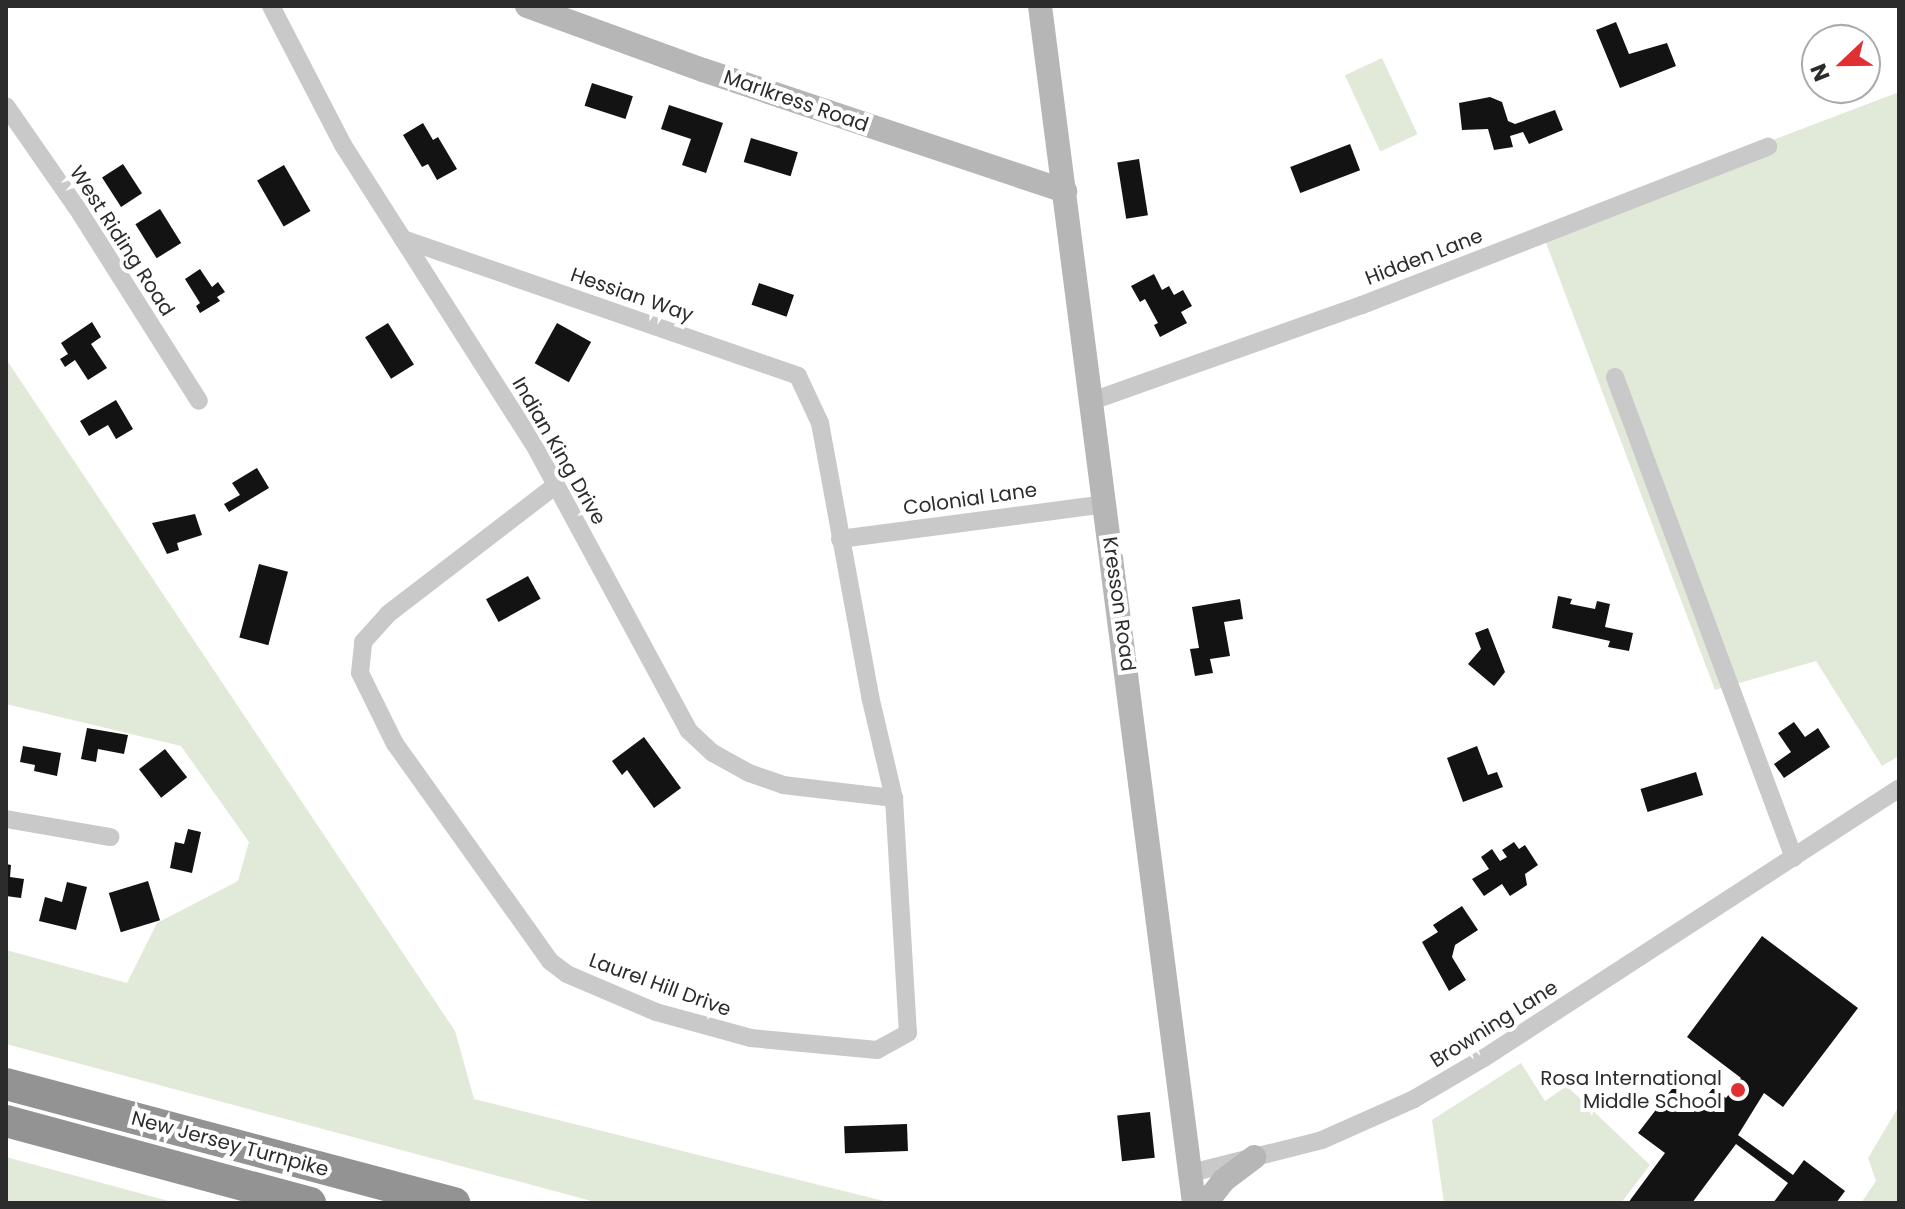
<!DOCTYPE html>
<html>
<head>
<meta charset="utf-8">
<style>
  body { margin:0 }
  #map { position:relative; width:1905px; height:1209px; overflow:hidden; background:#fff; font-family:Poppins,sans-serif }
  div>[style] { position:absolute }
  [style*='--x'] { left:calc(var(--x)*1px); top:calc(var(--y)*1px); width:calc(var(--w)*1px); rotate:calc(var(--a)*1deg) }
  .green>* { inset:0; background:#e1ead9; transform-origin:0 0 }
  .building>* { inset:0; background:#131313; transform-origin:0 0 }
  .street>* { height:18px; margin:-9px; padding:0 9px; transform-origin:9px; border-radius:9px; background:#c9c9c9 }
  .secondary>* { height:24px; margin:-12px; padding:0 12px; transform-origin:12px; border-radius:12px; background:#b6b6b6 }
  .highway>* { height:32px; margin:-16px; padding:0 16px; transform-origin:16px; border-radius:16px; background:#939393 }
  .dots>* { width:22px; height:22px; translate:-50% -50%; box-sizing:border-box; border:4px solid #fff; border-radius:50% }
  span { translate:-50% -50%; white-space:nowrap; text-align:center; line-height:1.15; -webkit-text-stroke:8px #fff; paint-order:stroke }
  .street-label { font-size:20px; color:#2c2c2c }
  .poi-label { font-size:20px; color:#2c2c2c }
  .right { translate:-100% -50%; text-align:right }
  .frame { position:absolute; inset:0; border:8px solid #2c2c2c; pointer-events:none }
  .north { position:absolute; left:1801px; top:24px; width:80px; height:80px; box-sizing:border-box; background:#fff; border:2px solid #ababab; border-radius:50%; rotate:248deg; font-size:22px; font-weight:700; line-height:32px; text-align:center; color:#2c2c2c }
  .north::after { content:''; display:block; margin:auto; width:28px; height:36px; background:#e13031; clip-path:polygon(50% 0,100% 100%,50% 72%,0 100%) }
</style>
</head>
<body>
<div id="map">
  <div class="green">
    <i style="left:1382px;top:58px;width:84px;height:41px;rotate:65deg"></i>
    <i style="clip-path:polygon(1899px 92px,1899px 756px,1882px 766px,1816px 661px,1715px 690px,1543px 235px,1723px 159px)"></i>
    <i style="clip-path:polygon(6px 359px,455px 1031px,474px 1099px,892px 1203px,599px 1203px,6px 1044px,6px 950px,127px 983px,157px 923px,238px 881px,249px 842px,181px 746px,6px 704px)"></i>
    <i style="clip-path:polygon(1521px 1063px,1545px 1101px,1567px 1086px,1650px 1165px,1621px 1203px,1444px 1203px,1432px 1120px)"></i>
    <i style="clip-path:polygon(1899px 1106px,1899px 1203px,1861px 1203px,1876px 1181px,1868px 1158px)"></i>
    <i style="clip-path:polygon(6px 1157px,176px 1203px,6px 1203px)"></i>
  </div>
  <div class="building">
    <i style="clip-path:polygon(1616px 22px,1629px 54px,1667px 43px,1676px 66px,1620px 88px,1596px 30px)"></i>
    <i style="left:592px;top:83px;width:43px;height:24px;rotate:18deg"></i>
    <i style="clip-path:polygon(1490px 97px,1502px 102px,1508px 121px,1515px 124px,1555px 110px,1563px 130px,1529px 144px,1523px 132px,1510px 136px,1513px 147px,1494px 150px,1488px 129px,1462px 130px,1459px 103px)"></i>
    <i style="clip-path:polygon(669px 105px,723px 123px,706px 173px,682px 165px,691px 139px,661px 129px)"></i>
    <i style="clip-path:polygon(423px 123px,433px 140px,438px 137px,457px 169px,437px 180px,428px 164px,422px 167px,403px 135px)"></i>
    <i style="left:751px;top:138px;width:49px;height:25px;rotate:17deg"></i>
    <i style="left:1350px;top:144px;width:28px;height:64px;rotate:69deg"></i>
    <i style="left:1139px;top:159px;width:57px;height:22px;rotate:81deg"></i>
    <i style="left:123px;top:164px;width:35px;height:25px;rotate:57deg"></i>
    <i style="left:284px;top:165px;width:53px;height:31px;rotate:60deg"></i>
    <i style="left:160px;top:209px;width:40px;height:29px;rotate:58deg"></i>
    <i style="clip-path:polygon(200px 269px,212px 287px,218px 282px,225px 292px,217px 297px,220px 301px,200px 313px,196px 306px,200px 303px,185px 279px)"></i>
    <i style="clip-path:polygon(1154px 274px,1162px 290px,1169px 286px,1174px 295px,1183px 290px,1192px 306px,1181px 312px,1187px 323px,1160px 337px,1154px 325px,1158px 323px,1145px 299px,1140px 302px,1131px 286px)"></i>
    <i style="left:759px;top:283px;width:37px;height:23px;rotate:19deg"></i>
    <i style="clip-path:polygon(92px 322px,101px 337px,91px 344px,107px 368px,88px 380px,75px 360px,65px 367px,60px 359px,68px 354px,61px 343px)"></i>
    <i style="left:388px;top:323px;width:49px;height:27px;rotate:58deg"></i>
    <i style="left:557px;top:323px;width:39px;height:46px;rotate:29deg"></i>
    <i style="clip-path:polygon(116px 400px,133px 429px,116px 439px,108px 425px,89px 436px,80px 421px)"></i>
    <i style="clip-path:polygon(257px 468px,269px 488px,229px 512px,224px 504px,240px 495px,232px 483px)"></i>
    <i style="clip-path:polygon(195px 514px,202px 535px,177px 543px,179px 550px,167px 554px,152px 523px)"></i>
    <i style="left:259px;top:564px;width:30px;height:76px;rotate:15deg"></i>
    <i style="left:528px;top:576px;width:26px;height:48px;rotate:61deg"></i>
    <i style="clip-path:polygon(1558px 596px,1572px 599px,1570px 604px,1595px 609px,1597px 601px,1610px 604px,1605px 627px,1633px 633px,1629px 651px,1608px 647px,1610px 641px,1552px 628px)"></i>
    <i style="clip-path:polygon(1240px 599px,1243px 619px,1224px 622px,1230px 656px,1210px 659px,1213px 673px,1195px 676px,1190px 649px,1199px 648px,1192px 607px)"></i>
    <i style="clip-path:polygon(1488px 628px,1505px 672px,1494px 686px,1468px 664px,1481px 649px,1475px 633px)"></i>
    <i style="clip-path:polygon(1794px 722px,1805px 737px,1818px 728px,1830px 747px,1784px 778px,1774px 764px,1791px 752px,1778px 733px)"></i>
    <i style="clip-path:polygon(87px 728px,128px 735px,124px 754px,98px 749px,96px 762px,81px 759px)"></i>
    <i style="clip-path:polygon(644px 737px,681px 788px,654px 808px,627px 770px,622px 775px,612px 761px)"></i>
    <i style="clip-path:polygon(23px 746px,61px 753px,57px 776px,34px 771px,35px 765px,20px 762px)"></i>
    <i style="clip-path:polygon(1477px 746px,1488px 775px,1497px 772px,1503px 787px,1463px 802px,1447px 758px)"></i>
    <i style="left:165px;top:749px;width:36px;height:33px;rotate:52deg"></i>
    <i style="left:1696px;top:772px;width:24px;height:58px;rotate:73deg"></i>
    <i style="clip-path:polygon(188px 829px,201px 832px,192px 873px,170px 868px,175px 842px,184px 844px)"></i>
    <i style="clip-path:polygon(1514px 842px,1519px 849px,1525px 845px,1538px 865px,1525px 874px,1527px 885px,1510px 896px,1502px 884px,1484px 896px,1472px 879px,1489px 869px,1481px 857px,1492px 849px,1500px 861px,1507px 857px,1502px 850px)"></i>
    <i style="clip-path:polygon(6px 864px,11px 865px,10px 877px,24px 879px,21px 898px,6px 896px)"></i>
    <i style="left:148px;top:881px;width:41px;height:41px;rotate:73deg"></i>
    <i style="clip-path:polygon(67px 882px,87px 887px,76px 930px,39px 921px,45px 897px,62px 902px)"></i>
    <i style="clip-path:polygon(1462px 906px,1478px 930px,1455px 945px,1452px 957px,1466px 980px,1449px 991px,1422px 942px,1438px 932px,1433px 925px)"></i>
    <i style="clip-path:polygon(1762px 936px,1858px 1008px,1783px 1107px,1764px 1093px,1738px 1135px,1793px 1175px,1804px 1160px,1845px 1191px,1836px 1203px,1773px 1203px,1788px 1183px,1736px 1144px,1692px 1203px,1628px 1203px,1665px 1153px,1638px 1133px,1675px 1085px,1700px 1104px,1713px 1088px,1726px 1098px,1741px 1078px,1687px 1037px)"></i>
    <i style="left:1150px;top:1112px;width:46px;height:33px;rotate:84deg"></i>
    <i style="left:907px;top:1124px;width:27px;height:63px;rotate:88deg"></i>
  </div>
  <div class="street">
    <i style="--x:271;--y:6;--w:157;--a:62.6"></i>
    <i style="--x:343;--y:145;--w:361;--a:57.5"></i>
    <i style="--x:537;--y:450;--w:319;--a:61.6"></i>
    <i style="--x:689;--y:731;--w:33;--a:43"></i>
    <i style="--x:713;--y:753;--w:41;--a:29.1"></i>
    <i style="--x:749;--y:773;--w:36;--a:19"></i>
    <i style="--x:783;--y:785;--w:112;--a:6.7"></i>
    <i style="--x:6;--y:106;--w:124;--a:55.2"></i>
    <i style="--x:77;--y:208;--w:228;--a:57.7"></i>
    <i style="--x:403;--y:239;--w:418;--a:19.1"></i>
    <i style="--x:798;--y:376;--w:52;--a:64.9"></i>
    <i style="--x:820;--y:423;--w:278;--a:79.6"></i>
    <i style="--x:870;--y:696;--w:105;--a:76.8"></i>
    <i style="--x:894;--y:798;--w:235;--a:86.6"></i>
    <i style="--x:908;--y:1033;--w:35;--a:151"></i>
    <i style="--x:877;--y:1050;--w:127;--a:-174.6"></i>
    <i style="--x:751;--y:1038;--w:98;--a:-164.7"></i>
    <i style="--x:656;--y:1012;--w:97;--a:-156.9"></i>
    <i style="--x:567;--y:974;--w:21;--a:-143"></i>
    <i style="--x:550;--y:961;--w:267;--a:-125.5"></i>
    <i style="--x:395;--y:744;--w:79;--a:-116.2"></i>
    <i style="--x:360;--y:673;--w:31;--a:-84"></i>
    <i style="--x:363;--y:642;--w:38;--a:-48"></i>
    <i style="--x:388;--y:614;--w:212;--a:-37.5"></i>
    <i style="--x:1615;--y:377;--w:513;--a:69.59"></i>
    <i style="--x:1092;--y:401;--w:287;--a:-19.6"></i>
    <i style="--x:1362;--y:305;--w:436;--a:-21.3"></i>
    <i style="--x:840;--y:539;--w:268;--a:-7.5"></i>
    <i style="--x:6;--y:819;--w:106;--a:9.8"></i>
    <i style="--x:1191;--y:1173;--w:135;--a:-14.1"></i>
    <i style="--x:1322;--y:1140;--w:101;--a:-24"></i>
    <i style="--x:1414;--y:1099;--w:81;--a:-30.4"></i>
    <i style="--x:1484;--y:1058;--w:495;--a:-33"></i>
  </div>
  <div class="secondary">
    <i style="--x:527;--y:6;--w:187;--a:20"></i>
    <i style="--x:703;--y:70;--w:382;--a:18.5"></i>
    <i style="--x:1040;--y:6;--w:1207;--a:82.67"></i>
    <i style="--x:1206;--y:1203;--w:29;--a:-52"></i>
    <i style="--x:1224;--y:1180;--w:38;--a:-37"></i>
  </div>
  <div class="highway">
    <i style="--x:6;--y:1084;--w:464;--a:14.9"></i>
    <i style="--x:6;--y:1121;--w:315;--a:15.1"></i>
  </div>
  <div class="dots">
    <i style="left:1738px;top:1090px;background:#e13031"></i>
  </div>
  <div class="street-label">
    <span style="left:796px;top:101px;rotate:19deg">Marlkress Road</span>
    <span style="left:122px;top:241px;rotate:57deg">West Riding Road</span>
    <span style="left:1424px;top:257px;rotate:-21deg">Hidden Lane</span>
    <span style="left:632px;top:295px;rotate:19deg">Hessian Way</span>
    <span style="left:559px;top:451px;rotate:60deg">Indian King Drive</span>
    <span style="left:970px;top:499px;rotate:-8deg">Colonial Lane</span>
    <span style="left:1119px;top:604px;rotate:82deg">Kresson Road</span>
    <span style="left:660px;top:985px;rotate:20deg">Laurel Hill Drive</span>
    <span style="left:1494px;top:1024px;rotate:-32deg">Browning Lane</span>
    <span style="left:230px;top:1144px;rotate:15deg">New Jersey Turnpike</span>
  </div>
  <div class="poi-label">
    <span class="right" style="left:1722px;top:1090px">Rosa International<br>Middle School</span>
  </div>
  <div class="frame"></div>
  <div class="north">N</div>
</div>
</body>
</html>
